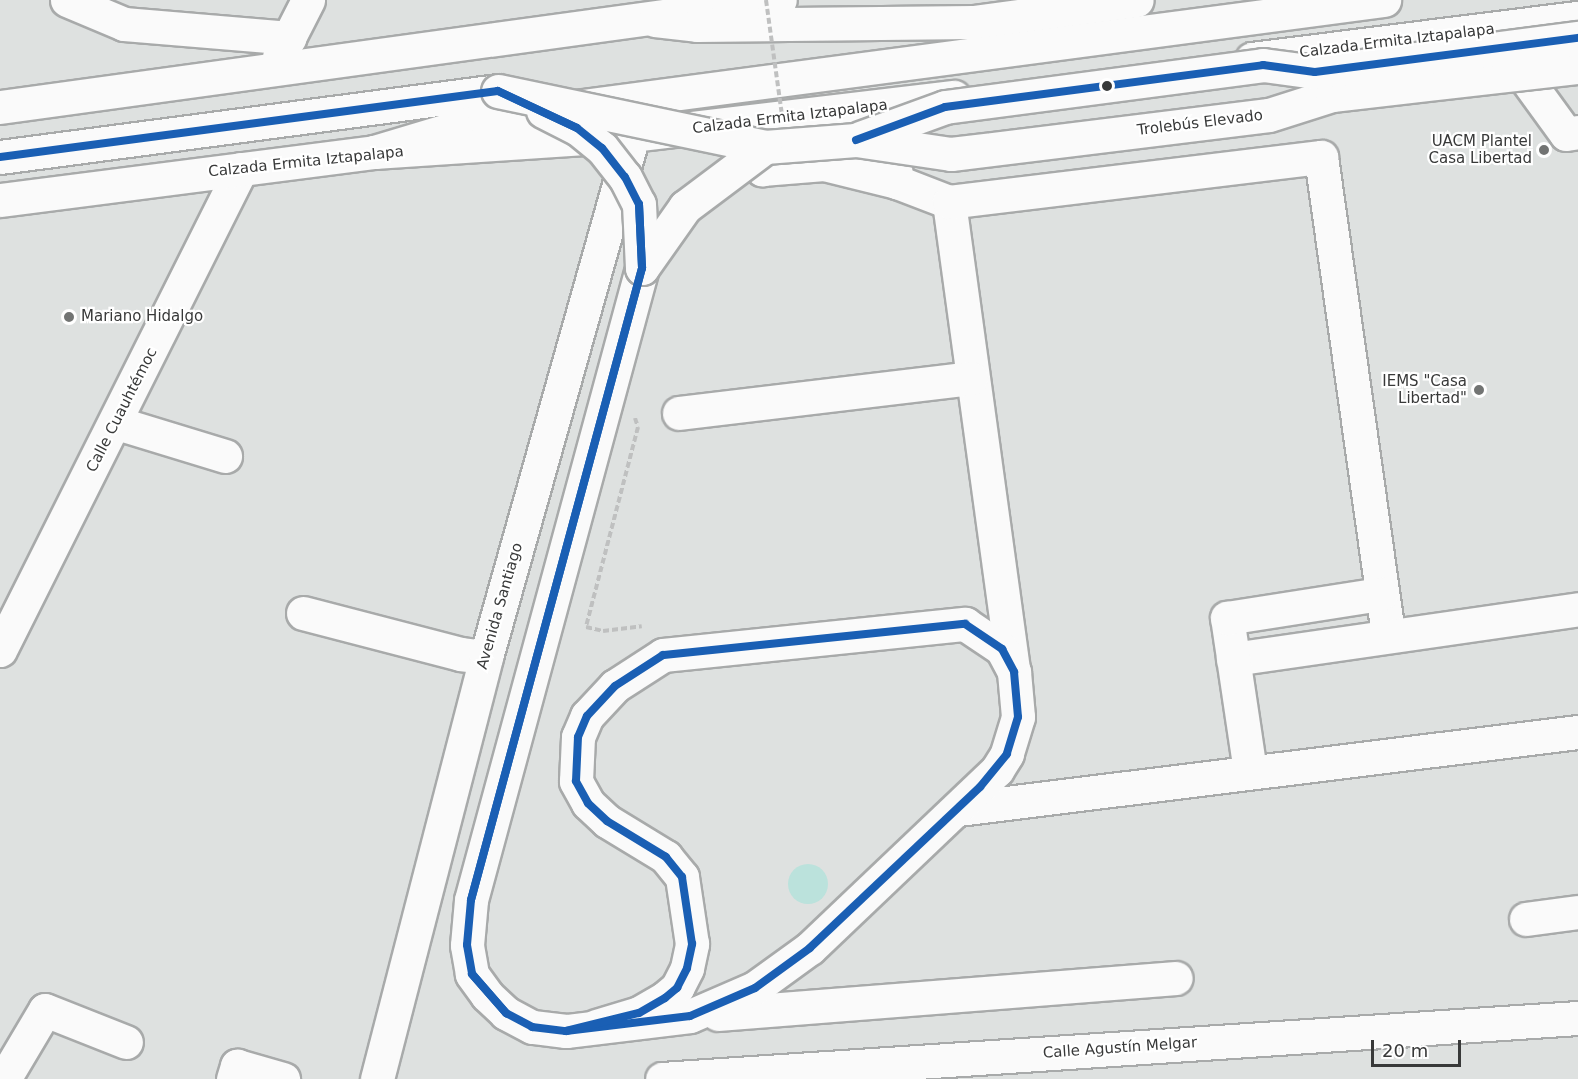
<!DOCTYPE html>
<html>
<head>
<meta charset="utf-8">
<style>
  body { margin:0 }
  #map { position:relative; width:1578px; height:1079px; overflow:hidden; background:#dee1e0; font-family:"DejaVu Sans",sans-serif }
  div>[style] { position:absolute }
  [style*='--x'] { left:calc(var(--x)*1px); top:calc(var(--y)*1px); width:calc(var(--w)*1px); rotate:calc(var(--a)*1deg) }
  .green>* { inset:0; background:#bbe2dc }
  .round { border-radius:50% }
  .path>* { height:4px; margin-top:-2px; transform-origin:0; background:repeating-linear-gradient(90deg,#bfc0c0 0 6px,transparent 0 9px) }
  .roads { filter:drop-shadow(2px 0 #a8aaaa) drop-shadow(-2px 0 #a8aaaa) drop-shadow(0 2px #a8aaaa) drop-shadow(0 -2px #a8aaaa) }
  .minor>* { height:33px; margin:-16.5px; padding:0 16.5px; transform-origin:16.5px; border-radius:16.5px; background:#fafafa }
  .major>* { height:33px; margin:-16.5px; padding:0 16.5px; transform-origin:16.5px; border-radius:16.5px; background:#fafafa }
  .highway>* { height:33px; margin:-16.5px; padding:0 16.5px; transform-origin:16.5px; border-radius:16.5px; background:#fafafa }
  .path-bridge>* { height:4px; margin-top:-2px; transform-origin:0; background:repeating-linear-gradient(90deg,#bfc0c0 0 6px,transparent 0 9px) }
  .bridges { filter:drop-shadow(2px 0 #a8aaaa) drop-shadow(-2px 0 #a8aaaa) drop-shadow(0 2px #a8aaaa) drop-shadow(0 -2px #a8aaaa) }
  .minor-bridge>* { height:33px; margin:-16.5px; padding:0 16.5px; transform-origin:16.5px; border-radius:16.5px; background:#fafafa }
  .bus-1>* { height:8px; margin:-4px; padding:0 4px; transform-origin:4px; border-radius:4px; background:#1a5fb4 }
  .dots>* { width:16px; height:16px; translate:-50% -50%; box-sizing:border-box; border:3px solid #fff; border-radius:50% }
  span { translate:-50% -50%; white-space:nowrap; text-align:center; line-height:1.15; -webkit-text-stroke:4.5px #fff; paint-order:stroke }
  .street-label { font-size:15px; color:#383939 }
  .poi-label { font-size:15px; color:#383939 }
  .right { translate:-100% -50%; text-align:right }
  .left { translate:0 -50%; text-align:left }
  .scale { position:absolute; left:1371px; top:1040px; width:90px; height:27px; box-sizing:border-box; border:3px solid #383939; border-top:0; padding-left:8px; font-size:18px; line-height:21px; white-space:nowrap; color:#383939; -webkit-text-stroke:4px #fff; paint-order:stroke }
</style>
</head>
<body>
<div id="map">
  <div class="green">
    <i class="round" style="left:788px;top:864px;width:40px;height:40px"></i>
  </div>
  <div class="path">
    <i style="--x:635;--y:418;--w:9;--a:72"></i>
    <i style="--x:638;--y:427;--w:207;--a:104.6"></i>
    <i style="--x:586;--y:627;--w:17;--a:13"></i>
    <i style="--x:603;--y:631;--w:39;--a:-7"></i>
  </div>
  <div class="roads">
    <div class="minor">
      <i style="--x:67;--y:0;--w:62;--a:22.8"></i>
      <i style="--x:124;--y:24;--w:166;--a:4.8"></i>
      <i style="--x:1511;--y:51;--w:10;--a:79"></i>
      <i style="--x:1513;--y:61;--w:90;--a:54"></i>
      <i style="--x:1566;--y:134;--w:12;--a:-9"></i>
      <i style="--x:279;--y:57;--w:64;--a:-63"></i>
      <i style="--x:888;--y:119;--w:64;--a:81.9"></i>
      <i style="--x:897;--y:182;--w:56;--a:21"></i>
      <i style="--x:949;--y:202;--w:470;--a:82.2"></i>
      <i style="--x:755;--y:125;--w:45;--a:81"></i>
      <i style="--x:762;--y:169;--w:62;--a:-4.6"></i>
      <i style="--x:824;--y:164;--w:75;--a:13.9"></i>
      <i style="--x:0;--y:157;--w:502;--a:-7.55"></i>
      <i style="--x:949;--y:202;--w:375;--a:-6.9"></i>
      <i style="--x:1321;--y:157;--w:482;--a:82"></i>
      <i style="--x:679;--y:413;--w:294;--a:-6.8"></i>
      <i style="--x:117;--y:423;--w:113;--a:17"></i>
      <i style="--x:303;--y:613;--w:162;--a:14.6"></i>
      <i style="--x:460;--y:654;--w:26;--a:7"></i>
      <i style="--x:0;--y:650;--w:538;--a:-63.39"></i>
      <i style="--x:1233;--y:659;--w:349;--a:-8.2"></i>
      <i style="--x:1250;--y:771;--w:155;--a:-98.5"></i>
      <i style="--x:1227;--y:618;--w:156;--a:-8.9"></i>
      <i style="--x:958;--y:809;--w:625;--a:-7.08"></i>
      <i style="--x:1526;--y:919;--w:52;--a:-7.7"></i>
      <i style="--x:718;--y:1014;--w:459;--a:-4.5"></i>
      <i style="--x:596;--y:1026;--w:45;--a:-16.8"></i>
      <i style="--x:639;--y:1013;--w:30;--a:-30"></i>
      <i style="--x:665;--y:998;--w:16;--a:-40"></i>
      <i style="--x:677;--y:988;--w:22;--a:-63"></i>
      <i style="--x:687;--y:968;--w:25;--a:-78"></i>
      <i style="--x:692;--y:944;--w:68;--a:-98.5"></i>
      <i style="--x:682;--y:877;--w:26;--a:-129"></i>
      <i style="--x:666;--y:857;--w:69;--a:-148.6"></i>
      <i style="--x:607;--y:821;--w:26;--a:-137"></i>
      <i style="--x:588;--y:803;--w:25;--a:-119"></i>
      <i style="--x:576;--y:781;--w:44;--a:-87.4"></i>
      <i style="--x:578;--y:737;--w:23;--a:-67"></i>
      <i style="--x:587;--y:716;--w:41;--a:-47"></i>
      <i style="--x:615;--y:686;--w:57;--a:-32.9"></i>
      <i style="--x:663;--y:655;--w:304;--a:-5.9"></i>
      <i style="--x:965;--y:624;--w:45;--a:34"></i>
      <i style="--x:1002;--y:649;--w:26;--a:62"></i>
      <i style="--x:1014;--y:672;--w:45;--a:84.9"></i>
      <i style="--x:1018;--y:717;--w:39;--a:107"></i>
      <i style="--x:1007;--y:754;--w:19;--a:122"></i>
      <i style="--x:997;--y:770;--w:258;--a:136.4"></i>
      <i style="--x:810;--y:948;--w:68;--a:144"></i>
      <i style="--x:755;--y:988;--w:71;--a:156.7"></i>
      <i style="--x:690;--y:1016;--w:125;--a:173.1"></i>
      <i style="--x:566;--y:1031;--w:34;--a:-173"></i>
      <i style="--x:532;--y:1027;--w:30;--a:-152"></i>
      <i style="--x:506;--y:1013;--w:26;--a:-137"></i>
      <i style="--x:487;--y:995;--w:26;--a:-126"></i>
      <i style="--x:472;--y:974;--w:29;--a:-100"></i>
      <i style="--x:467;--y:945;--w:45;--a:-84.9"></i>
      <i style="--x:471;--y:900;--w:655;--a:-74.86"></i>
      <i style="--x:4;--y:1079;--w:80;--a:-59.3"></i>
      <i style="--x:45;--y:1010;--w:87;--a:21.6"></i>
      <i style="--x:233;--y:1079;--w:14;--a:-73"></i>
      <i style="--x:237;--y:1066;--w:48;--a:15.8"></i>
      <i style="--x:377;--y:1079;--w:436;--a:-75.5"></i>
      <i style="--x:486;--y:657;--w:542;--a:-74.27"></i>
      <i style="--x:662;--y:1079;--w:918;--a:-3.81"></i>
    </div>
    <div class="major">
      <i style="--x:1252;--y:59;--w:329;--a:-7.2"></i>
      <i style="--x:0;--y:107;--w:787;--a:-7.81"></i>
      <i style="--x:0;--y:200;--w:377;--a:-7.3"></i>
      <i style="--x:374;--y:152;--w:260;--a:-3.8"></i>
      <i style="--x:633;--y:135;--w:323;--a:-6.8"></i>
    </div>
    <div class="highway">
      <i style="--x:655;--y:20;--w:42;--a:6.8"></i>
      <i style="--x:697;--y:25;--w:276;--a:-0.6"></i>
      <i style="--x:973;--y:22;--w:165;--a:-7.6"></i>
      <i style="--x:374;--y:152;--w:115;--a:-16.7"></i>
      <i style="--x:484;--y:119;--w:908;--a:-7.53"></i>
    </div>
  </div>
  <div class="path-bridge">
    <i style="--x:766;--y:0;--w:116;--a:82.1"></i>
  </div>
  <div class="bridges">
    <div class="minor-bridge">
      <i style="--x:498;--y:91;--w:273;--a:11.8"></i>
      <i style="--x:765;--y:147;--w:91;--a:-4.4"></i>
      <i style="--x:856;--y:140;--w:96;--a:8.4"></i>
      <i style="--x:951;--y:154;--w:320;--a:-7"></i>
      <i style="--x:1269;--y:115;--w:66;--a:-17.6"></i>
      <i style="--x:1332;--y:95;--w:248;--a:-6.5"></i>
      <i style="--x:543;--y:111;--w:38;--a:27"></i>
      <i style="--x:577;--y:128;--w:32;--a:39"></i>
      <i style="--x:602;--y:148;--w:37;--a:52"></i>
      <i style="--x:625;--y:177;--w:30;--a:63"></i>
      <i style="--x:639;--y:204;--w:64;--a:87.3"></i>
      <i style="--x:860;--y:138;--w:90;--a:-20"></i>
      <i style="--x:945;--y:107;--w:321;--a:-7.5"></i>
      <i style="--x:1263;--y:65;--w:52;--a:7.7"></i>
      <i style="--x:1315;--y:72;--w:265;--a:-7.4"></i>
      <i style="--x:642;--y:268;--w:75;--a:-54.8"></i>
      <i style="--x:685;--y:207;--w:100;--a:-36.9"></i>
    </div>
  </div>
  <div class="bus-1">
    <i style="--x:498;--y:91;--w:87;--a:25.1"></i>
    <i style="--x:498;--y:91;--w:87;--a:25.1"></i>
    <i style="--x:577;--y:128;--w:32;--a:39"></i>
    <i style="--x:602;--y:148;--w:37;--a:52"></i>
    <i style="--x:625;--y:177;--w:30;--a:63"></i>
    <i style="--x:856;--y:140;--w:95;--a:-20.3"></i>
    <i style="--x:945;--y:107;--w:321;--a:-7.5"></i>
    <i style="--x:1263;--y:65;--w:52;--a:7.7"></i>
    <i style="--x:1315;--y:72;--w:265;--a:-7.4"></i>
    <i style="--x:0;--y:157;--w:502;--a:-7.55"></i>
    <i style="--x:639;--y:204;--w:64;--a:87.3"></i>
    <i style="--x:639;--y:204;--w:64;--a:87.3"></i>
    <i style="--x:965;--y:624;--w:45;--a:34"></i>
    <i style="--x:1002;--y:649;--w:26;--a:62"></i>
    <i style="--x:1014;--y:672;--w:45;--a:84.9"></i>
    <i style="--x:1018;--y:717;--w:39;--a:107"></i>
    <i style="--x:1007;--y:754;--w:43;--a:129.3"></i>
    <i style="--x:980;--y:787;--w:234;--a:136.6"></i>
    <i style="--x:810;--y:948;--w:68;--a:144"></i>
    <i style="--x:755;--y:988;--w:71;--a:156.7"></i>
    <i style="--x:690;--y:1016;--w:125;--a:173.1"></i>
    <i style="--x:566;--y:1031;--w:75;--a:-13.9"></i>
    <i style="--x:639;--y:1013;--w:30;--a:-30"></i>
    <i style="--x:665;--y:998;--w:16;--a:-40"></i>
    <i style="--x:677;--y:988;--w:22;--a:-63"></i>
    <i style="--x:687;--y:968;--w:25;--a:-78"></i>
    <i style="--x:692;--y:944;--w:68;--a:-98.5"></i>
    <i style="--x:682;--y:877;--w:26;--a:-129"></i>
    <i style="--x:666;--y:857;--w:69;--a:-148.6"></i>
    <i style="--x:607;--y:821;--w:26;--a:-137"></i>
    <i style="--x:588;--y:803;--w:25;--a:-119"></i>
    <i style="--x:576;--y:781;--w:44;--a:-87.4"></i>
    <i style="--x:578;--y:737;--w:23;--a:-67"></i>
    <i style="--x:587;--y:716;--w:41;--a:-47"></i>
    <i style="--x:615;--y:686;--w:57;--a:-32.9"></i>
    <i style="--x:663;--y:655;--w:304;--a:-5.9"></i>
    <i style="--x:471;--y:900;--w:45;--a:95.1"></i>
    <i style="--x:467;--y:945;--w:29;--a:80"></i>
    <i style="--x:471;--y:900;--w:655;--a:-74.86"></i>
    <i style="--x:471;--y:900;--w:655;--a:-74.86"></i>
    <i style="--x:472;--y:974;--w:52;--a:48.9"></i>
    <i style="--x:472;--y:974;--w:52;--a:48.9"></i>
    <i style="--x:506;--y:1013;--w:30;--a:28"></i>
    <i style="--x:532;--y:1027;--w:34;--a:7"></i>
  </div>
  <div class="dots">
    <i style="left:1107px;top:86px;background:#383939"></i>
    <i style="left:1544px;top:150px;background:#727473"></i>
    <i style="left:69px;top:317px;background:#727473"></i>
    <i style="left:1479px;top:390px;background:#727473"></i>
  </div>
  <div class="street-label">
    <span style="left:1397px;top:41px;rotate:-7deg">Calzada Ermita Iztapalapa</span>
    <span style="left:790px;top:117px;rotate:-7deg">Calzada Ermita Iztapalapa</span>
    <span style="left:1200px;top:123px;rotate:-7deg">Trolebús Elevado</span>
    <span style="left:306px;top:162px;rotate:-6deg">Calzada Ermita Iztapalapa</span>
    <span style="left:122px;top:410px;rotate:-63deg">Calle Cuauhtémoc</span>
    <span style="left:500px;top:606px;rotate:-74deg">Avenida Santiago</span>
    <span style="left:1120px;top:1048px;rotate:-4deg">Calle Agustín Melgar</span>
  </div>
  <div class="poi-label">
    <span class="right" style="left:1532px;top:150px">UACM Plantel<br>Casa Libertad</span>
    <span class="left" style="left:81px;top:317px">Mariano Hidalgo</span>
    <span class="right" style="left:1467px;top:390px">IEMS "Casa<br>Libertad"</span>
  </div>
  <div class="scale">20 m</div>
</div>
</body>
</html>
